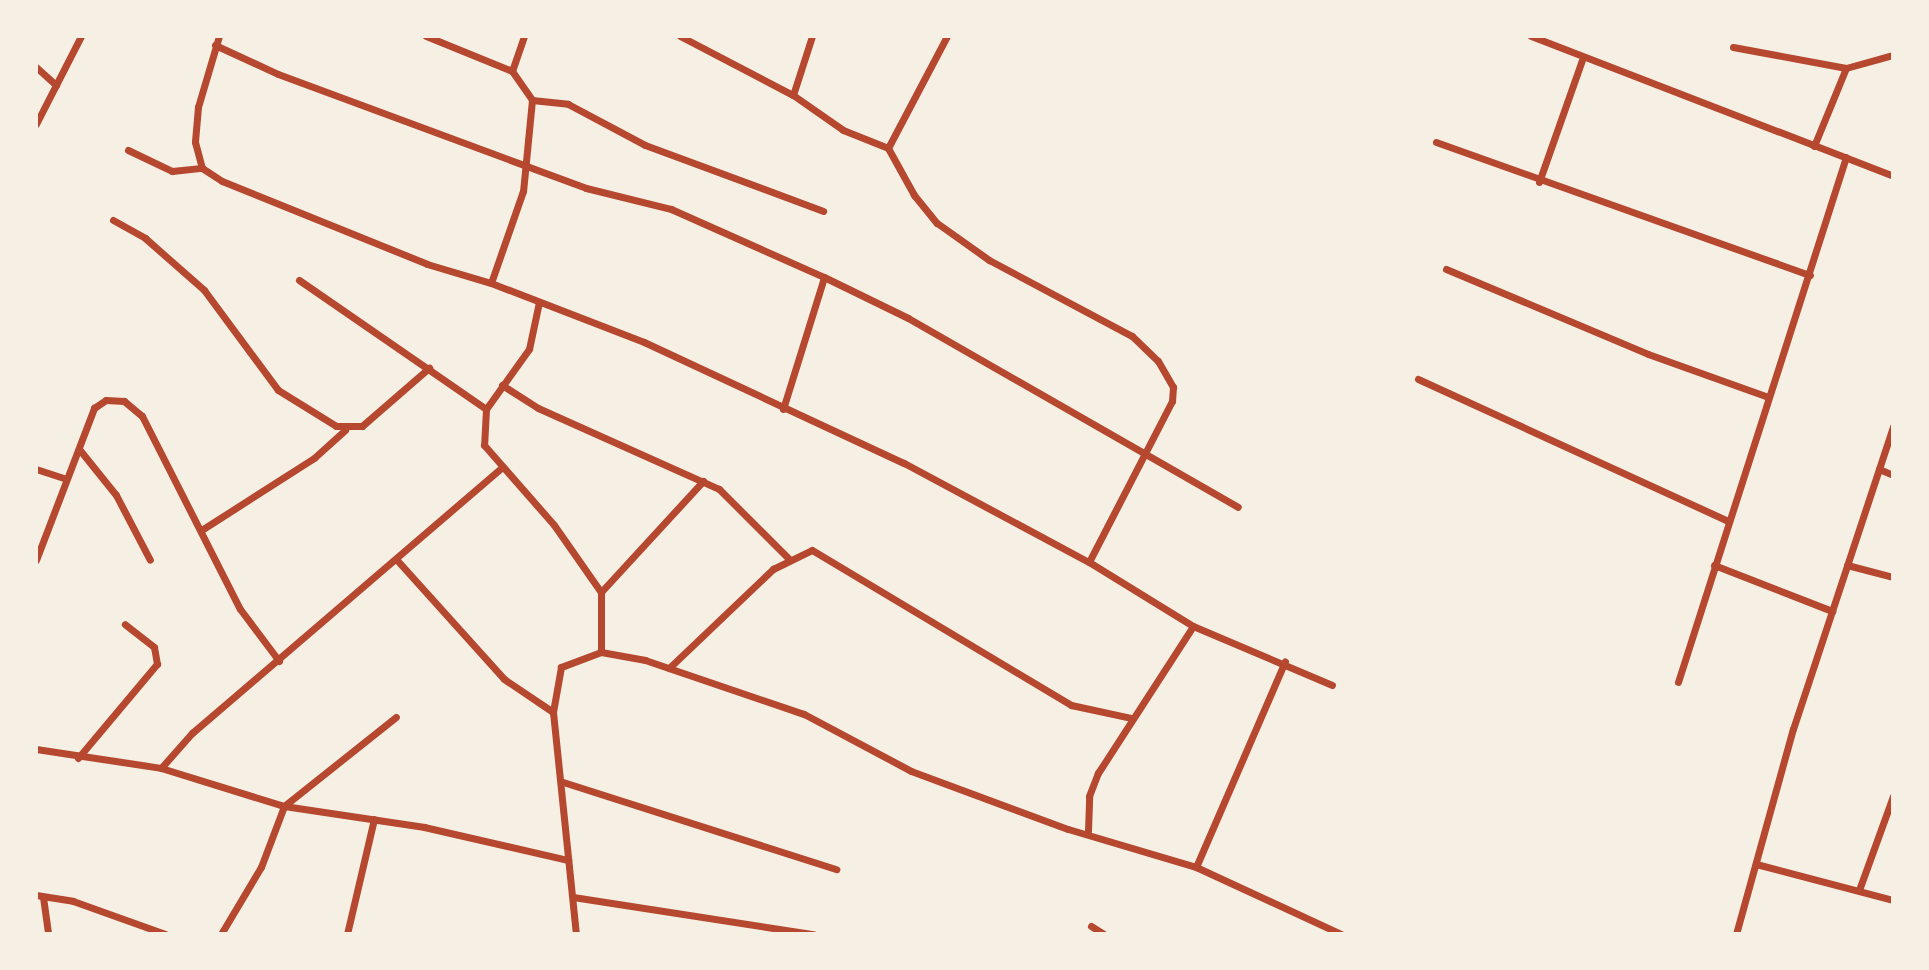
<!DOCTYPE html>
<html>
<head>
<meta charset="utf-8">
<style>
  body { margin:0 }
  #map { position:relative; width:1929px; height:970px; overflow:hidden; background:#f6efe4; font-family:"Times New Roman",serif }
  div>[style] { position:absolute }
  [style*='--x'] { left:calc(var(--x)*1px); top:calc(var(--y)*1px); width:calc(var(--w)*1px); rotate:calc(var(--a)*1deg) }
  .minor>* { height:7px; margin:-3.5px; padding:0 3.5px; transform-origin:3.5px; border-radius:3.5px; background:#b5482f }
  span { translate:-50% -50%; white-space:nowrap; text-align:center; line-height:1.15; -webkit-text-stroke:6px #f6efe4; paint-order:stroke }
  .frame { position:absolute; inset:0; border:38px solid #f6efe4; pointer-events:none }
</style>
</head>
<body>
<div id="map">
  <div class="minor">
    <i style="--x:219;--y:36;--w:74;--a:106.5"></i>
    <i style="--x:198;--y:107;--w:35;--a:95"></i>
    <i style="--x:195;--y:142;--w:27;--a:75"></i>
    <i style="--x:202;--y:168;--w:24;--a:33"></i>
    <i style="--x:222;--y:181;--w:221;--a:22"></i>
    <i style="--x:427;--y:264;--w:67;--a:16.5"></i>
    <i style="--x:491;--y:283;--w:164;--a:21.1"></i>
    <i style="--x:644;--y:342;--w:287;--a:25"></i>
    <i style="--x:904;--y:463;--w:210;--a:28.2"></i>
    <i style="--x:1089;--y:562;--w:122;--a:31.6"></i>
    <i style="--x:1193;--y:626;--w:151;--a:23"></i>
    <i style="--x:426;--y:36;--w:93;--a:22.1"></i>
    <i style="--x:512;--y:71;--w:35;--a:55"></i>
    <i style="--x:532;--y:100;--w:91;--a:95.6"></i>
    <i style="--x:523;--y:191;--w:97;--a:109.2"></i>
    <i style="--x:680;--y:36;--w:127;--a:27.6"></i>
    <i style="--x:793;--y:95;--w:61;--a:35"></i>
    <i style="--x:843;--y:130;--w:48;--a:21.8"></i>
    <i style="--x:888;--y:148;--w:54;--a:61"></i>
    <i style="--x:914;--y:195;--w:36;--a:51"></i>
    <i style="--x:937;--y:223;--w:64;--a:35.4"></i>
    <i style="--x:989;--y:260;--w:162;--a:28"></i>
    <i style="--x:1132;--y:336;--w:36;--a:44"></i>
    <i style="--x:1158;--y:361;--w:30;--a:60"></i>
    <i style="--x:1173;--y:387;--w:14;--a:94"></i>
    <i style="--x:1172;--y:401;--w:181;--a:117.3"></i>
    <i style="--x:1531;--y:36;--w:388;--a:21.1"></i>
    <i style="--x:215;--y:45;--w:69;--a:24.7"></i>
    <i style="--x:278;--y:74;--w:328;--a:20.3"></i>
    <i style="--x:586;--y:188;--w:88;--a:13.9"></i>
    <i style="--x:671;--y:209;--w:167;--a:24"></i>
    <i style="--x:824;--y:277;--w:93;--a:26"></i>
    <i style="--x:908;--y:318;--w:380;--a:29.8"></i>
    <i style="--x:1733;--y:47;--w:115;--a:10.5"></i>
    <i style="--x:36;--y:67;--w:27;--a:42"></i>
    <i style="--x:512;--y:71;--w:37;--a:-71"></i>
    <i style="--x:793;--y:95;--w:62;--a:-72.1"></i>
    <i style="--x:532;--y:100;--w:36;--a:6"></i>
    <i style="--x:568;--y:104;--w:87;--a:28"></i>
    <i style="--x:645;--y:145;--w:190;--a:20.3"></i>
    <i style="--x:36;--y:124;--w:99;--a:-62.9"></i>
    <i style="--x:1436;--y:142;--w:397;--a:19.6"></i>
    <i style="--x:1814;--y:146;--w:84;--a:-67.7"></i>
    <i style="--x:1846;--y:68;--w:49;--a:-15.5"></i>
    <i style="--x:888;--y:148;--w:127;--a:-62.2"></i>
    <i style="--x:128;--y:150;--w:49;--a:25.5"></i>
    <i style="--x:172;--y:171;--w:30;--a:-6"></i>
    <i style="--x:1539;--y:182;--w:129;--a:-70.6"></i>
    <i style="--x:113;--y:220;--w:37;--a:29"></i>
    <i style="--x:145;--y:238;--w:79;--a:41.4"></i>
    <i style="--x:204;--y:290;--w:124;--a:53.5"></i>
    <i style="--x:278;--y:390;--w:68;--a:31.8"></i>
    <i style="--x:336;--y:426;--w:26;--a:0"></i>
    <i style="--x:362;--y:426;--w:89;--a:-40.9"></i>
    <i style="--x:1446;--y:269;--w:219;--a:22.8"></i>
    <i style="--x:1648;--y:354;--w:127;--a:19.7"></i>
    <i style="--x:299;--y:280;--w:227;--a:34.6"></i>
    <i style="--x:539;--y:302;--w:48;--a:102"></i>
    <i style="--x:529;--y:349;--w:74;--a:125.6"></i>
    <i style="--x:486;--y:409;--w:36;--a:93"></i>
    <i style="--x:484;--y:445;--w:106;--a:48.8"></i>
    <i style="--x:554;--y:525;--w:82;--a:55"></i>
    <i style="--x:601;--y:592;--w:60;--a:90"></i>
    <i style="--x:601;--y:652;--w:43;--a:159.4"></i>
    <i style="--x:561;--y:667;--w:46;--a:100.1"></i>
    <i style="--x:553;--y:712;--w:223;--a:84.1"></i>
    <i style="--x:1418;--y:379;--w:341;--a:24.6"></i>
    <i style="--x:502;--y:385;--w:43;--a:32.6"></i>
    <i style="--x:538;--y:408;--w:198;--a:24.1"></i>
    <i style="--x:719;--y:489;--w:98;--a:45"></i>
    <i style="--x:783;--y:409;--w:138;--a:-72.7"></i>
    <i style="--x:79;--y:449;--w:59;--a:51.2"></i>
    <i style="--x:116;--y:495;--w:73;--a:62.4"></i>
    <i style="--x:36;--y:469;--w:29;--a:18"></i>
    <i style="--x:1879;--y:469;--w:15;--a:23"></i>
    <i style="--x:203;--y:529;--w:132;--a:-32.6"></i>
    <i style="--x:314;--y:458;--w:42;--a:-42.1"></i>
    <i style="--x:396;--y:559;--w:161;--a:48"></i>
    <i style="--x:504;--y:679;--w:59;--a:34"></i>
    <i style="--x:36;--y:560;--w:163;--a:-69.1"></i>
    <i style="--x:94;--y:408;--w:14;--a:-34"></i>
    <i style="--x:106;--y:400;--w:18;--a:3"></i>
    <i style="--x:124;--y:401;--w:23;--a:40"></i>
    <i style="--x:142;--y:416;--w:216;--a:63.1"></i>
    <i style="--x:240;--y:609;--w:65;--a:53.1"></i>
    <i style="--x:1714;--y:565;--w:127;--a:21.3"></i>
    <i style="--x:1847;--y:565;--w:48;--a:14.6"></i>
    <i style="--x:601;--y:592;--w:151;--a:-47.4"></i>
    <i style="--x:601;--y:652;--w:45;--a:10.3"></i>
    <i style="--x:645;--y:660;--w:168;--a:18.8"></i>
    <i style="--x:804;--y:714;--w:121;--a:28"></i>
    <i style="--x:911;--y:771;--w:167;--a:20.3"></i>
    <i style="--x:1068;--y:829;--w:134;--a:16.5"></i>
    <i style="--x:1196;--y:867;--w:160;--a:24.8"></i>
    <i style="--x:669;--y:668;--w:144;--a:-43.6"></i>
    <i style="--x:773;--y:569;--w:43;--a:-26"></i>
    <i style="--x:812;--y:550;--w:302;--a:30.9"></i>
    <i style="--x:1071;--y:705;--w:61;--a:12.2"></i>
    <i style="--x:1678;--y:682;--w:551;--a:-72.26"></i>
    <i style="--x:36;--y:749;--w:126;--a:8.6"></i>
    <i style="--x:161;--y:768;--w:129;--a:17.2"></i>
    <i style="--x:284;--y:806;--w:142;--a:8.5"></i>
    <i style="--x:424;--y:827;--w:148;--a:12.9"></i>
    <i style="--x:78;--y:758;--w:123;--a:-50"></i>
    <i style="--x:157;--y:664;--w:17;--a:-100"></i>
    <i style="--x:154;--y:647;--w:37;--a:-142"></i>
    <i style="--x:161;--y:768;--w:47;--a:-48.5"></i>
    <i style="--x:192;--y:733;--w:407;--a:-40.6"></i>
    <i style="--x:563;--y:782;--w:287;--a:17.7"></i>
    <i style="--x:1088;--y:831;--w:35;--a:-88"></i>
    <i style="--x:1089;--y:796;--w:25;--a:-69"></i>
    <i style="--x:1098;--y:773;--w:175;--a:-57.1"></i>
    <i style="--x:1756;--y:864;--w:142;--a:14.7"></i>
    <i style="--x:1196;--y:867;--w:224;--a:-66.6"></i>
    <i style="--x:1859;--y:890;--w:100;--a:-70.1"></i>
    <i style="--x:36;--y:895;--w:37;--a:9"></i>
    <i style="--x:73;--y:901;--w:98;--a:19.7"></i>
    <i style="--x:43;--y:897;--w:37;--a:82"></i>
    <i style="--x:573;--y:897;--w:243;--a:8.8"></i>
    <i style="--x:1091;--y:926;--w:15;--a:32"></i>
    <i style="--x:221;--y:934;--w:78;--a:-59.2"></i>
    <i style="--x:261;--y:867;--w:65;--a:-69.3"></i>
    <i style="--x:284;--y:806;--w:143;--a:-38.5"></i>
    <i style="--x:347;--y:934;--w:118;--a:-76.8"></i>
    <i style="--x:1736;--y:934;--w:213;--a:-74.5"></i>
    <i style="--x:1793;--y:729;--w:319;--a:-71.7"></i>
  </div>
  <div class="frame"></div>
</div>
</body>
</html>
